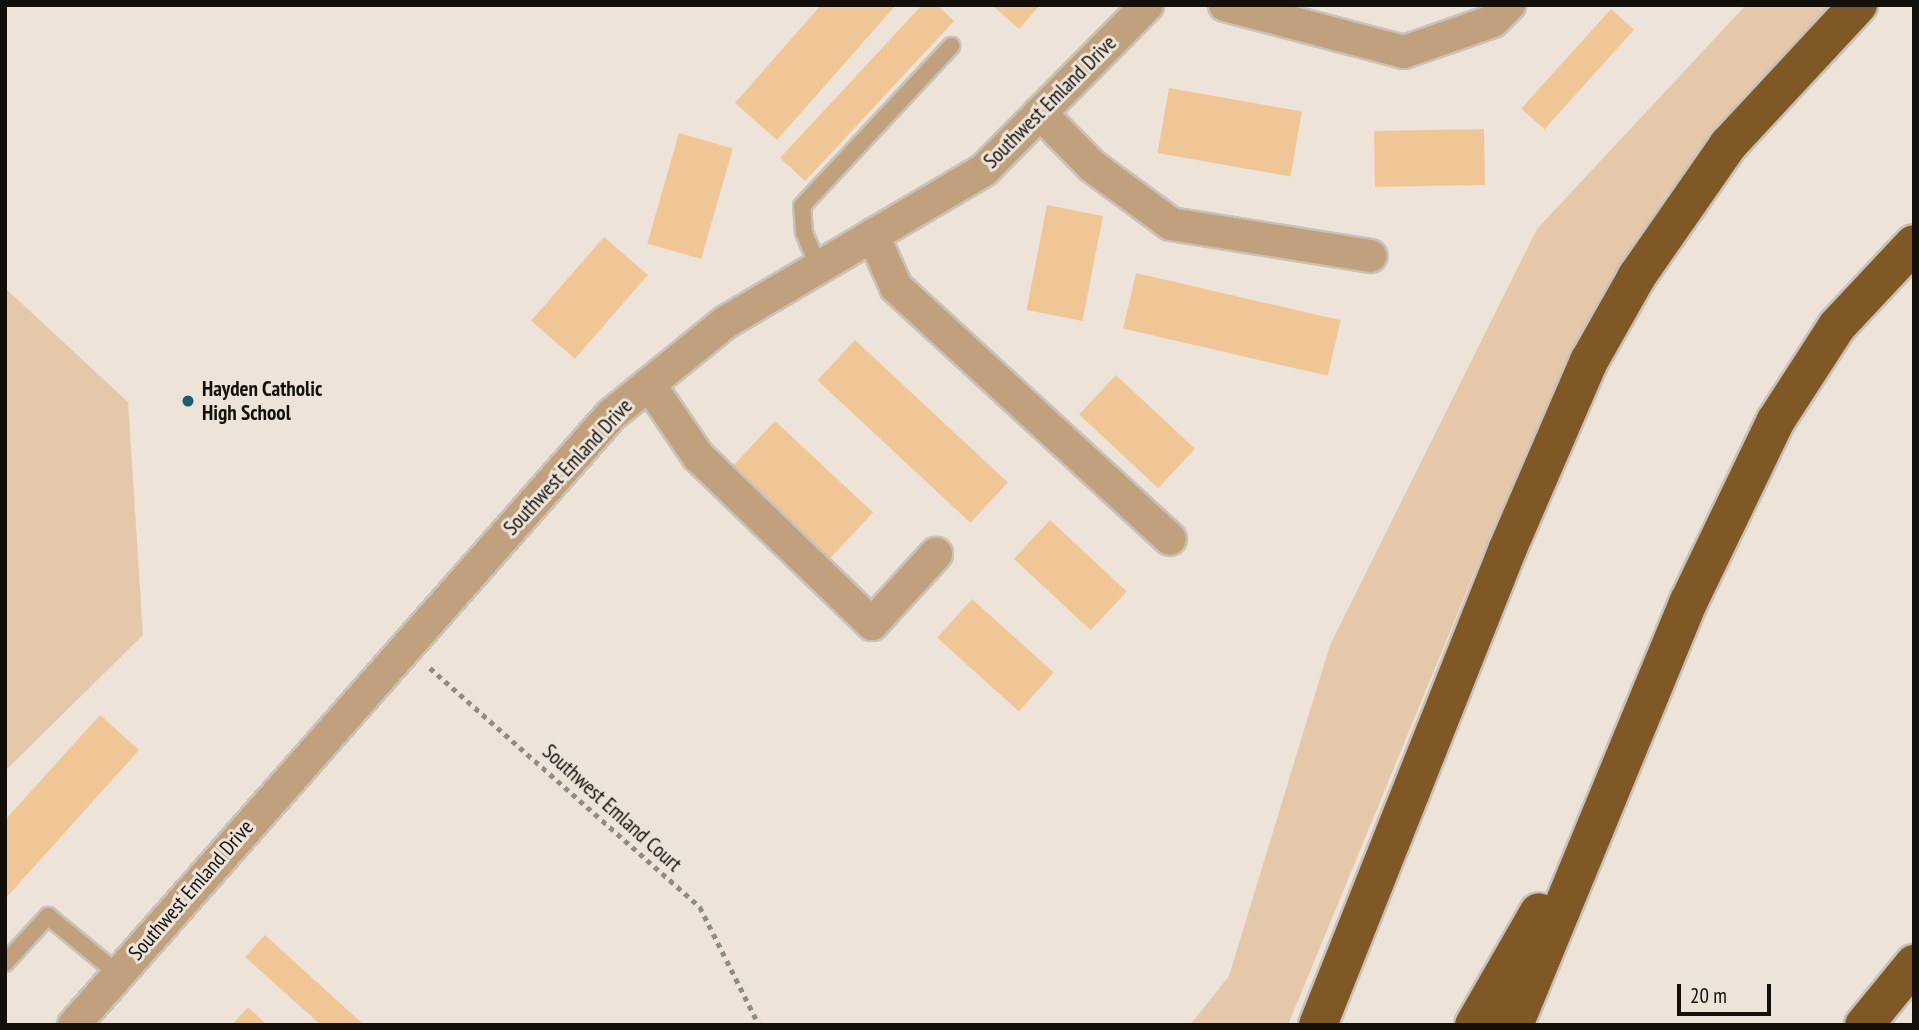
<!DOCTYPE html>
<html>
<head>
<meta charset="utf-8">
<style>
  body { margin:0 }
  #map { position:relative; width:1919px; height:1030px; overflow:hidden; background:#ede3d9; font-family:"PT Sans Narrow",sans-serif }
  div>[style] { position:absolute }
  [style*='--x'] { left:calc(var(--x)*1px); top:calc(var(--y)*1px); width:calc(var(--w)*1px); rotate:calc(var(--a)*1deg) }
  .green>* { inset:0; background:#e5c8a9 }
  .building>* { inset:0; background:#f1c697; transform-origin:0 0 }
  .path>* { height:4.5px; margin-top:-2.25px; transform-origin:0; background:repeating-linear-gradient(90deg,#928b83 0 5px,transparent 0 10px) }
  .roads { filter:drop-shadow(2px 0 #cac1b8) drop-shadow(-2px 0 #cac1b8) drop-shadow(0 2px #cac1b8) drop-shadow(0 -2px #cac1b8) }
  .service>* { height:16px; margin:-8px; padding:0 8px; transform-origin:8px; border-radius:8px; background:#c1a17d }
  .minor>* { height:32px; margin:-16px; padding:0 16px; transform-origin:16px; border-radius:16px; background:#c1a17d }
  .motorway>* { height:38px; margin:-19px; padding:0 19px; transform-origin:19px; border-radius:19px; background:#7f5826 }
  .dots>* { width:19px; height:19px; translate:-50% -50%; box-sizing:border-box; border:4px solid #ede3d9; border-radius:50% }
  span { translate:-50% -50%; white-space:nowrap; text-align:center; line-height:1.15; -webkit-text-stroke:6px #ede3d9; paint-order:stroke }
  .street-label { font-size:21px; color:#13100c }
  .poi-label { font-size:21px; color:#13100c; font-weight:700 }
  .left { translate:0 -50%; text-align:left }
  .frame { position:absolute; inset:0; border:7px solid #13100c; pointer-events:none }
  .scale { position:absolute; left:1677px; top:984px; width:94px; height:32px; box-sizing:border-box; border:4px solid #13100c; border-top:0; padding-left:9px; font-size:21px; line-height:24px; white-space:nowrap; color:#13100c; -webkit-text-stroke:5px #ede3d9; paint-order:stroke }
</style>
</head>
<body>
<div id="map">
  <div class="green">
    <i style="clip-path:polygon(1746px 5px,1834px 5px,1666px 195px,1599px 305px,1544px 413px,1473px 576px,1288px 1025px,1190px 1025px,1229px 976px,1330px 645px,1537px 229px)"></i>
    <i style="clip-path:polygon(5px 288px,128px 402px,143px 635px,5px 771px)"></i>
  </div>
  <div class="building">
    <i style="clip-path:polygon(821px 5px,896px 5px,777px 140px,735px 103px)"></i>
    <i style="clip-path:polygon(922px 5px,937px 5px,954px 21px,805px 181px,780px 158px)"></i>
    <i style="clip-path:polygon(992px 5px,1040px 5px,1019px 29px)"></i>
    <i style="left:1611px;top:9px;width:31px;height:134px;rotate:42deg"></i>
    <i style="left:1169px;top:88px;width:135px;height:66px;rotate:10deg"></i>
    <i style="left:1484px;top:129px;width:56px;height:110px;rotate:89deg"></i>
    <i style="left:679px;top:133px;width:56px;height:115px;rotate:16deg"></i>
    <i style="left:1047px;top:205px;width:57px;height:107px;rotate:11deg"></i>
    <i style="left:604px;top:237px;width:58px;height:111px;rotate:41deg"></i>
    <i style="left:1136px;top:273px;width:210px;height:57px;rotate:13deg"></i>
    <i style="left:855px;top:340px;width:209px;height:55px;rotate:43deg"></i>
    <i style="left:1116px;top:375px;width:108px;height:54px;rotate:43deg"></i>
    <i style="left:775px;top:421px;width:134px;height:66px;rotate:43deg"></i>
    <i style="left:1050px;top:520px;width:105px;height:53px;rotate:43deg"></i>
    <i style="left:972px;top:599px;width:110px;height:52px;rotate:42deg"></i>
    <i style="clip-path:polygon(100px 715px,139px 750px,5px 899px,5px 820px)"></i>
    <i style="clip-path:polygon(265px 935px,364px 1025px,321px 1025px,245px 957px)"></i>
    <i style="clip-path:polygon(248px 1007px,267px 1025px,232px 1025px)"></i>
  </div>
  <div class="path">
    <i style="--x:430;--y:668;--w:361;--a:41.5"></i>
    <i style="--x:700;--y:907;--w:132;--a:63.4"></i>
  </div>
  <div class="roads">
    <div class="service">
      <i style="--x:819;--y:268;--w:39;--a:-113"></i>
      <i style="--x:804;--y:232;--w:26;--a:-94"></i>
      <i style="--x:802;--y:206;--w:219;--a:-47"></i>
      <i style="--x:5;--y:963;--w:64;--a:-47.5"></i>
      <i style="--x:48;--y:916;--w:91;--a:39.6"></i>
    </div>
    <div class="minor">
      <i style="--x:1225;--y:5;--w:185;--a:14.7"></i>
      <i style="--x:1404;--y:52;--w:94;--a:-19.2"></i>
      <i style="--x:1493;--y:21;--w:23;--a:-45"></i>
      <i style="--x:1040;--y:113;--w:74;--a:45.5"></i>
      <i style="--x:1092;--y:166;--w:98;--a:36.3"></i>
      <i style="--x:1171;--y:224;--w:202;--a:9.1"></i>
      <i style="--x:873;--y:235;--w:57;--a:66.1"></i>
      <i style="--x:896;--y:287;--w:372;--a:42.6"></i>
      <i style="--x:649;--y:384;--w:87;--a:55.8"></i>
      <i style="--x:698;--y:456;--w:242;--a:44"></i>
      <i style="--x:872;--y:624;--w:95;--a:-47.6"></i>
      <i style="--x:74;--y:1025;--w:813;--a:-48.64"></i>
      <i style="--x:611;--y:415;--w:148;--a:-39"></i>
      <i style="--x:726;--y:322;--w:299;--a:-30.5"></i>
      <i style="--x:984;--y:170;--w:232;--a:-45.3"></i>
    </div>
    <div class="motorway">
      <i style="--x:1318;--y:1025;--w:513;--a:-68.28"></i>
      <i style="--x:1508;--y:548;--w:204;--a:-66.6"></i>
      <i style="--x:1589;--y:361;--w:98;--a:-60.5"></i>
      <i style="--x:1637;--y:276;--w:160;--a:-55.2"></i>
      <i style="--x:1728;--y:145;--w:191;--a:-47.1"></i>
      <i style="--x:1474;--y:1025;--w:130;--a:-60.1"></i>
      <i style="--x:1514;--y:1025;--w:459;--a:-67.6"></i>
      <i style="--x:1689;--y:601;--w:199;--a:-64.3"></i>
      <i style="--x:1775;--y:422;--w:114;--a:-57.1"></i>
      <i style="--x:1837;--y:326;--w:112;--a:-46.8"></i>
      <i style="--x:1864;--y:1025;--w:79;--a:-50.7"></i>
    </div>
  </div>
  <div class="dots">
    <i style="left:188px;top:401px;background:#1a5f71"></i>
  </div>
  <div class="street-label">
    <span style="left:1050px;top:102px;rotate:-45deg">Southwest Emland Drive</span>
    <span style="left:568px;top:467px;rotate:-47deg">Southwest Emland Drive</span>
    <span style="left:612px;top:808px;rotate:42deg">Southwest Emland Court</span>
    <span style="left:191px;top:890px;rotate:-49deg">Southwest Emland Drive</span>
  </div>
  <div class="poi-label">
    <span class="left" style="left:202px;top:401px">Hayden Catholic<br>High School</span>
  </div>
  <div class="frame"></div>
  <div class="scale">20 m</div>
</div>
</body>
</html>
